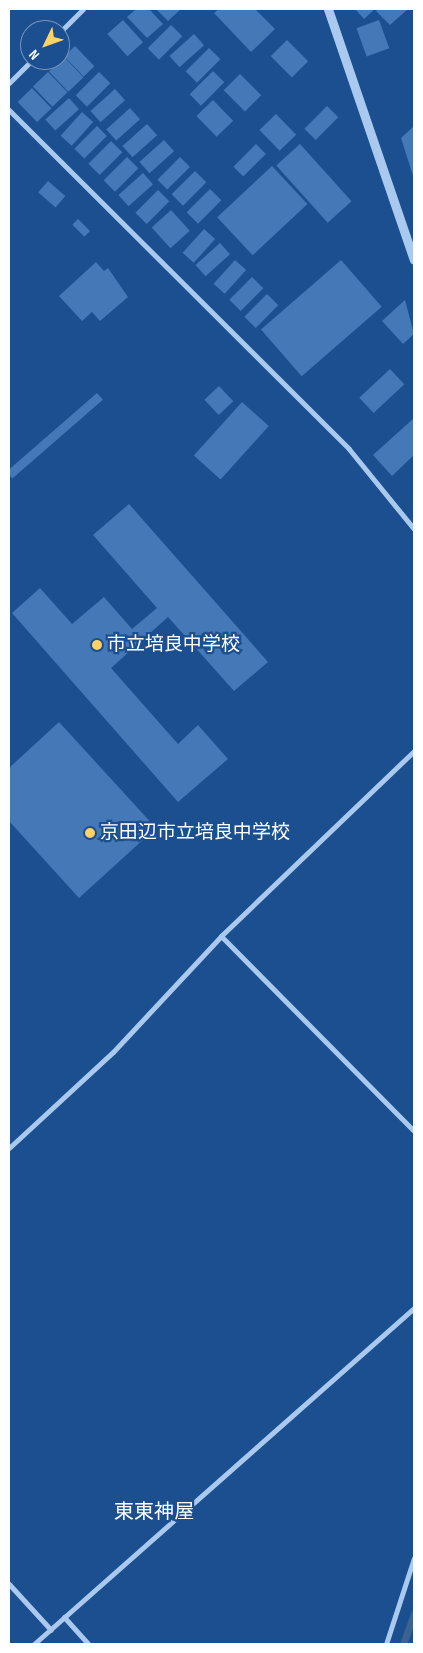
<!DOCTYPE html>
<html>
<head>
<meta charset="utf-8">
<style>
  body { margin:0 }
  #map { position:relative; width:423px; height:1653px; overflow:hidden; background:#1b4f8f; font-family:"Sofia Sans Condensed","Noto Sans JP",sans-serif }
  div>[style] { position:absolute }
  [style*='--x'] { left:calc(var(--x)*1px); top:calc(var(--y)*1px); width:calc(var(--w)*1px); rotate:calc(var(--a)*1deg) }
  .stream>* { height:7px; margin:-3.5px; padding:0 3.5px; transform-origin:3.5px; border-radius:3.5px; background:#3c6290 }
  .building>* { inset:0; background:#4478b7; transform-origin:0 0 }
  .minor>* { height:5px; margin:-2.5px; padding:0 2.5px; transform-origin:2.5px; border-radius:2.5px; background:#a9c9ee }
  .tertiary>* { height:9px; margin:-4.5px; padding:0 4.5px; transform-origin:4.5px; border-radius:4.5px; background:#a9c9ee }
  .dots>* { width:14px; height:14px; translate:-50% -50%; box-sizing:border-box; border:2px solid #1b4f8f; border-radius:50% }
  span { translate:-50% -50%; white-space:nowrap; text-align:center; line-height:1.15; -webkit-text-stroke:4.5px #1b4f8f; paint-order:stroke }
  .poi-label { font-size:19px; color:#fff }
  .left { translate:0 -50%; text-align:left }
  .neighbourhood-label { font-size:20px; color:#fff }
  .frame { position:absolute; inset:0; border:10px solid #fff; pointer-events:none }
  .north { position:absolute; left:20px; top:20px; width:50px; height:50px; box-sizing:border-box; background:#1b4f8f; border:1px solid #7695bc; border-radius:50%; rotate:228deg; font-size:14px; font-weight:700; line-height:20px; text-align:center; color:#fff }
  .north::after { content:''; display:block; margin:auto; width:18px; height:22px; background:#ffd166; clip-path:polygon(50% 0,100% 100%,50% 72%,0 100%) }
</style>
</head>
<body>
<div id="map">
  <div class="stream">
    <i style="--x:403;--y:1644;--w:33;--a:-70"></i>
  </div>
  <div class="building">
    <i style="clip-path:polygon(136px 9px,149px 9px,163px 24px,147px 38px,127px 17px)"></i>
    <i style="clip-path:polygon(156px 9px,181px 9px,168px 21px)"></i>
    <i style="clip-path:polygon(219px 9px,255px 9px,275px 29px,251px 52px,214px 13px)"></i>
    <i style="clip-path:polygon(355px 9px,375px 9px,364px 19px)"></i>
    <i style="clip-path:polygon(378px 9px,408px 9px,390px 25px,376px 11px)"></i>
    <i style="left:123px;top:20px;width:30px;height:21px;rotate:48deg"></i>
    <i style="left:379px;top:20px;width:30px;height:24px;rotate:70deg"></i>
    <i style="left:171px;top:25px;width:16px;height:33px;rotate:45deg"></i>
    <i style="left:194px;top:34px;width:15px;height:33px;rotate:48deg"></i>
    <i style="left:287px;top:40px;width:30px;height:23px;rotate:45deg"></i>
    <i style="left:75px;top:46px;width:28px;height:15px;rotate:46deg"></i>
    <i style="left:209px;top:48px;width:16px;height:33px;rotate:45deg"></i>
    <i style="left:64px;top:57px;width:28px;height:21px;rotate:46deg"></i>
    <i style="left:213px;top:71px;width:16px;height:33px;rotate:45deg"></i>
    <i style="left:48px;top:72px;width:28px;height:21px;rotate:46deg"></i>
    <i style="left:99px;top:72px;width:16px;height:33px;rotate:45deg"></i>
    <i style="left:240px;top:74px;width:30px;height:23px;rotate:45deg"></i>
    <i style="left:32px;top:88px;width:28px;height:20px;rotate:46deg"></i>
    <i style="left:115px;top:89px;width:15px;height:33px;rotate:48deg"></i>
    <i style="left:69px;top:98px;width:15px;height:32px;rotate:48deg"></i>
    <i style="left:213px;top:100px;width:29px;height:23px;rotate:46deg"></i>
    <i style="left:327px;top:106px;width:16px;height:32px;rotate:45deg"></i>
    <i style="left:130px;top:108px;width:15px;height:32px;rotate:48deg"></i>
    <i style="left:82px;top:112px;width:15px;height:32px;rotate:42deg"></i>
    <i style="left:276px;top:114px;width:29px;height:23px;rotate:46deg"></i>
    <i style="left:147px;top:124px;width:15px;height:33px;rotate:48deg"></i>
    <i style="left:97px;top:126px;width:14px;height:32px;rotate:45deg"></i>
    <i style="clip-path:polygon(414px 126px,414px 179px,401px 138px)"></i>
    <i style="left:164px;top:140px;width:15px;height:33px;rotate:48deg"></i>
    <i style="left:111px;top:141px;width:16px;height:32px;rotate:45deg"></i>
    <i style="left:256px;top:144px;width:14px;height:32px;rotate:45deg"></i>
    <i style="left:300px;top:144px;width:77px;height:32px;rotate:48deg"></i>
    <i style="left:127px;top:157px;width:16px;height:33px;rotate:45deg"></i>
    <i style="left:180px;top:157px;width:14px;height:32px;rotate:45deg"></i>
    <i style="left:272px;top:166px;width:52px;height:75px;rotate:47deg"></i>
    <i style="left:195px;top:171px;width:16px;height:33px;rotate:45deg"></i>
    <i style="left:143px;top:173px;width:15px;height:33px;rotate:48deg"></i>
    <i style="left:48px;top:181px;width:23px;height:15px;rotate:41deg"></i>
    <i style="left:210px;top:189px;width:16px;height:33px;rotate:45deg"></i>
    <i style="left:158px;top:190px;width:16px;height:32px;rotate:45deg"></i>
    <i style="left:171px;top:210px;width:28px;height:26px;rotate:48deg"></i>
    <i style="left:78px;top:219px;width:17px;height:8px;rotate:45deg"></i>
    <i style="left:204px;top:229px;width:15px;height:32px;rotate:42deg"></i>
    <i style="left:220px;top:243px;width:15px;height:33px;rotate:48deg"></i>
    <i style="left:235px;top:260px;width:15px;height:32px;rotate:42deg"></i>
    <i style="left:341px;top:260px;width:62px;height:106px;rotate:49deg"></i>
    <i style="clip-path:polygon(96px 262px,104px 271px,108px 268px,128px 297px,100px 321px,92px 312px,82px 321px,59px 296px)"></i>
    <i style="left:252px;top:277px;width:16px;height:32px;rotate:45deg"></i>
    <i style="left:267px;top:294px;width:16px;height:32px;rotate:45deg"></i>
    <i style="clip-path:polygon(405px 300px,414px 334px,403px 344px,382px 321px)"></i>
    <i style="left:390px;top:369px;width:21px;height:42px;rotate:47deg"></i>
    <i style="left:219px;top:386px;width:21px;height:20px;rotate:47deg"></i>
    <i style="left:97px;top:393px;width:9px;height:120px;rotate:49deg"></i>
    <i style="left:242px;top:402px;width:36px;height:72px;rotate:42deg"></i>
    <i style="clip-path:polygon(414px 418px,414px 455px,392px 476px,373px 455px)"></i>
    <i style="clip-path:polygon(129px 504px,268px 662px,234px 691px,168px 617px,111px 668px,178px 744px,198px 725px,228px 759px,178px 802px,12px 613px,40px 588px,72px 624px,104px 597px,132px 629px,157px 608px,93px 535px)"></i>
    <i style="clip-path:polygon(59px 722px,156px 828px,79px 898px,9px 821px,9px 768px)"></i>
  </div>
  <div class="minor">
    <i style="--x:60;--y:32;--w:33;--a:-45"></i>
    <i style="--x:9;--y:83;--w:33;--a:-45"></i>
    <i style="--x:9;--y:110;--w:480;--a:44.9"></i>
    <i style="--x:349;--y:449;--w:103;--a:50.9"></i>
    <i style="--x:221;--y:936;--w:274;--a:45.3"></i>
    <i style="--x:9;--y:1148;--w:142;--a:-42.7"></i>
    <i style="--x:113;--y:1052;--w:158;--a:-47"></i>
    <i style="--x:221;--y:936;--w:267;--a:-43.8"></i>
    <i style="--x:9;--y:1584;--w:62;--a:47.6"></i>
    <i style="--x:64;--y:1617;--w:36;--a:48"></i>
    <i style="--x:34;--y:1644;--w:507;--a:-41.48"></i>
    <i style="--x:386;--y:1644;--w:90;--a:-72"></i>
  </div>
  <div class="tertiary">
    <i style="--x:328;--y:9;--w:265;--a:71.1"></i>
  </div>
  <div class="dots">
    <i style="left:97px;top:645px;background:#ffd166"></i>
    <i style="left:90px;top:833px;background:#ffd166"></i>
  </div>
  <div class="poi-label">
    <span class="left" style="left:107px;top:645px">市立培良中学校</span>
    <span class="left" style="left:100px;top:833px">京田辺市立培良中学校</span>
  </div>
  <div class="neighbourhood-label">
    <span style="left:154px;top:1512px">東東神屋</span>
  </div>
  <div class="frame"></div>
  <div class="north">N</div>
</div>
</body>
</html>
